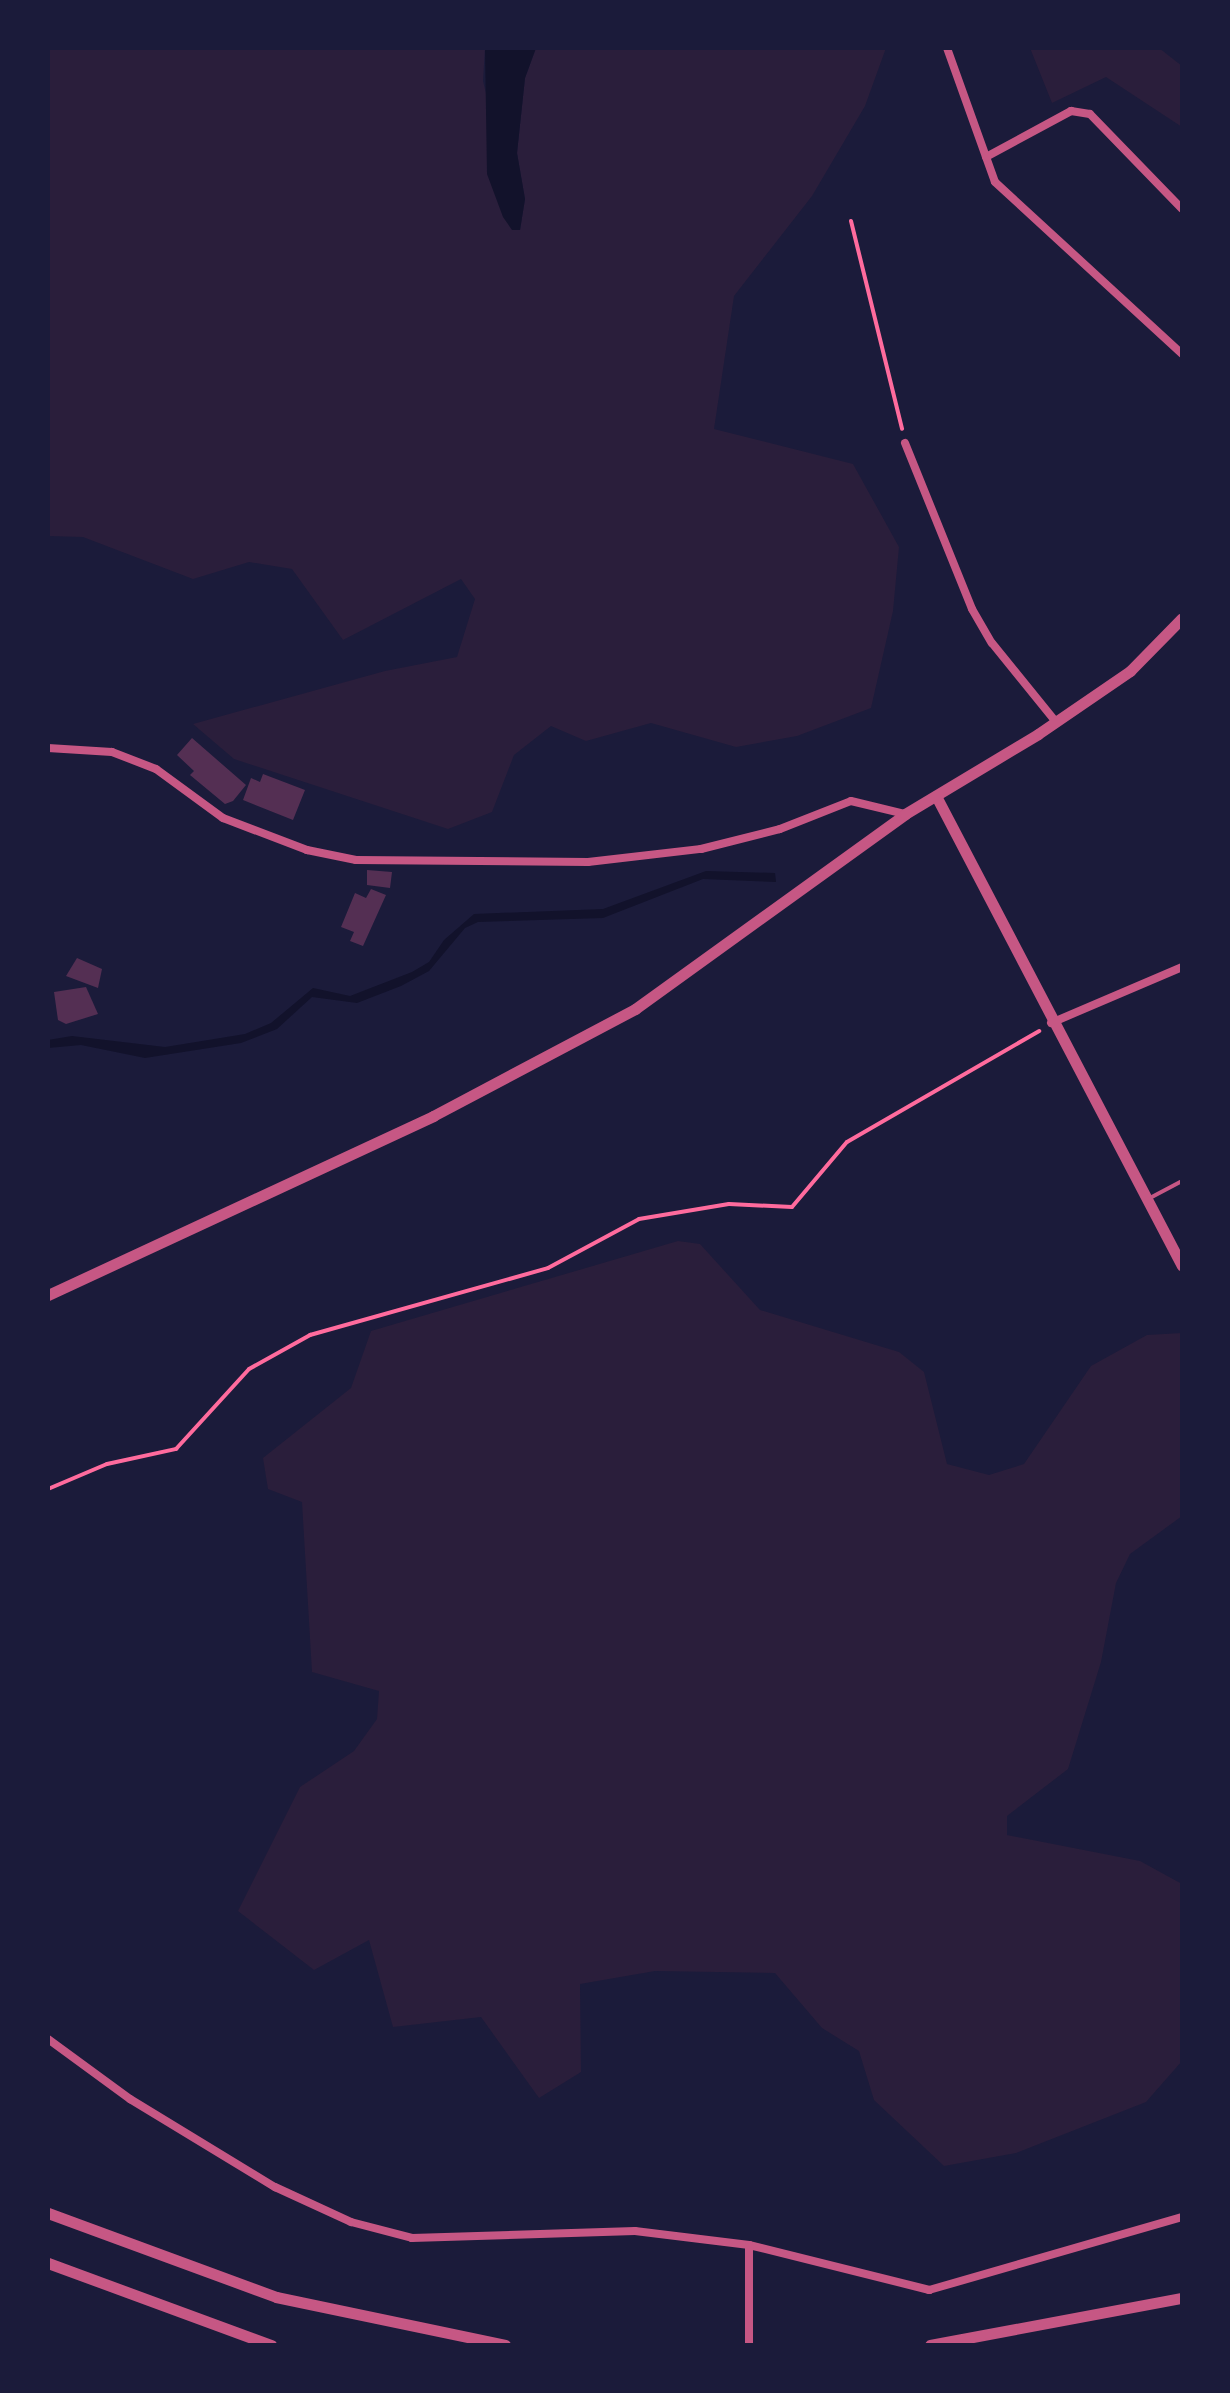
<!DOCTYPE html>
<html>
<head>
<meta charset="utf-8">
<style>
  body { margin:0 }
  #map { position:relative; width:1230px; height:2393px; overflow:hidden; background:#1b1b3a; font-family:"Times New Roman",serif }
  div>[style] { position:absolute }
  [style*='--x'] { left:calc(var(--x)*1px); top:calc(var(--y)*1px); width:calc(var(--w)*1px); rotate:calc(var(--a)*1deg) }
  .green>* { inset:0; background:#2a1e3b }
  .water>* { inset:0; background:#12122b }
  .building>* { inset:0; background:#542f53 }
  .path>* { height:4px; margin:-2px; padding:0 2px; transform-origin:2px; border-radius:2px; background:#ff6b9d }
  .service>* { height:4px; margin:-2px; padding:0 2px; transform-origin:2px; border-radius:2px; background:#c65784 }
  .minor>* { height:8px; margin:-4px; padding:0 4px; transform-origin:4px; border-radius:4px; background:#c65784 }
  .tertiary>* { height:11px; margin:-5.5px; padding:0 5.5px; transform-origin:5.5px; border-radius:5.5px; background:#c65784 }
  span { translate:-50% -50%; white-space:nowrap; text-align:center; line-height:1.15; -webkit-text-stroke:8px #1b1b3a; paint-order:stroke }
  .frame { position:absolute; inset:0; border:50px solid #1b1b3a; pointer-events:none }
</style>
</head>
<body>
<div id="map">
  <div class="green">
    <i style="clip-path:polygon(48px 48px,485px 48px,483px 81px,520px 230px,525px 199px,517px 153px,525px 78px,536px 48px,886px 48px,865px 106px,812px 196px,734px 296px,714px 429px,853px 464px,899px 547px,893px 611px,871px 708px,797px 736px,736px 747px,651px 723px,586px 741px,551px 726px,514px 755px,492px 812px,448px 829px,234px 759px,193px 724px,385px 671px,457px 657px,475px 599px,461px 579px,343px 640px,292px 569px,249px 562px,193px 579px,83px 537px,48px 536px)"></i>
    <i style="clip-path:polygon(1030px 48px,1159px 48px,1182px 66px,1182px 127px,1106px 77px,1052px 103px)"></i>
    <i style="clip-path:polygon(678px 1241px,700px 1244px,760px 1310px,899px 1352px,924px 1372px,947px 1464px,989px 1475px,1024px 1464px,1091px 1366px,1147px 1335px,1182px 1333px,1182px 1516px,1130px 1554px,1116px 1583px,1101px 1662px,1068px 1769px,1007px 1816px,1007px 1835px,1140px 1861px,1182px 1884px,1182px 2061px,1146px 2102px,1016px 2153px,944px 2166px,874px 2100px,859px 2051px,822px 2028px,775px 1973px,655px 1971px,580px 1984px,581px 2072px,539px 2098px,481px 2017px,393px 2027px,369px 1940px,314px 1970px,238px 1911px,300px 1787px,354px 1751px,377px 1719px,379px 1691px,312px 1672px,302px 1502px,268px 1489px,263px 1458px,351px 1388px,371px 1331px)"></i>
  </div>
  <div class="water">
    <i style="clip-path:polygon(485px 48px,536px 48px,525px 78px,517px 153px,525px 199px,520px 230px,512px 230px,503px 217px,487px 174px)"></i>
    <i style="clip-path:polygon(706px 871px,775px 873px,776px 882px,703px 879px,603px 918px,478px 922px,465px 928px,429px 971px,401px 986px,357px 1003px,312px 997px,277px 1029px,241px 1043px,145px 1058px,81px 1045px,48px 1048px,48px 1040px,72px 1036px,165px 1047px,245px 1034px,271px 1023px,313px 988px,350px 996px,412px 972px,429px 962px,444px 940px,474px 914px,603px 909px)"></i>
  </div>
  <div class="building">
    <i style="clip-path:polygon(192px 738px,246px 785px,233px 801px,225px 804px,190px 775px,194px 771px,177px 755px)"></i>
    <i style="clip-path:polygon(263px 774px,305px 790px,293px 820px,243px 800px,251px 778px,260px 782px)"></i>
    <i style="clip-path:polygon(367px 870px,392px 872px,390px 888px,367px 885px)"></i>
    <i style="clip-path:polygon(371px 889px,386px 895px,363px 946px,350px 941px,354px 932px,341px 927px,355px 893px,366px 898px)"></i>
    <i style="clip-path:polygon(77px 958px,102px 969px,98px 988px,66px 976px)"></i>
    <i style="clip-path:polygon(86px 987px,98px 1014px,66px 1024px,58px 1020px,54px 992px)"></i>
  </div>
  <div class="path">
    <i style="--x:851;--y:221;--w:214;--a:76.2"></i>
    <i style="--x:48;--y:1489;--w:64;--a:-23"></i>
    <i style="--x:107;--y:1464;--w:71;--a:-12.3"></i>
    <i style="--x:176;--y:1449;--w:108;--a:-47.6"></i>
    <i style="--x:249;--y:1369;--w:70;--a:-29.1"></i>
    <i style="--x:310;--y:1335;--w:247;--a:-15.7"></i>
    <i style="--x:548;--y:1268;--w:103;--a:-28.3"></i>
    <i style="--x:639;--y:1219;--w:91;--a:-9.5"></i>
    <i style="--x:729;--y:1204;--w:63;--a:2.7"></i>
    <i style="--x:792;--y:1207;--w:85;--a:-49.8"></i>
    <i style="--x:847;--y:1142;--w:222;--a:-30"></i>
  </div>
  <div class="service">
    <i style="--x:1148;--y:1199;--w:38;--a:-28"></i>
  </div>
  <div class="minor">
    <i style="--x:947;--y:48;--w:142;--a:70.3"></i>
    <i style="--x:995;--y:182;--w:254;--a:42.6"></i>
    <i style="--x:986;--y:157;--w:97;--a:-28.4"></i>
    <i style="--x:1071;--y:111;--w:19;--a:9"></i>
    <i style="--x:1090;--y:114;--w:132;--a:45.9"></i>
    <i style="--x:905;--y:443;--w:179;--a:68"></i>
    <i style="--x:972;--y:609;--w:39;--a:60"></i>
    <i style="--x:992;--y:643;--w:102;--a:51"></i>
    <i style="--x:48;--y:748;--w:64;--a:3.6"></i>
    <i style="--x:112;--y:752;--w:47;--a:21.1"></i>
    <i style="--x:156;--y:769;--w:83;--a:36.2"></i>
    <i style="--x:223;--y:818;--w:90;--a:20.9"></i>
    <i style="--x:307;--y:850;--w:50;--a:11.5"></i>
    <i style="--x:356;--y:860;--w:232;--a:0.5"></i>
    <i style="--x:588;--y:862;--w:114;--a:-6.6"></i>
    <i style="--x:701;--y:849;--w:81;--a:-14.2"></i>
    <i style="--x:780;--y:829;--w:76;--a:-21.5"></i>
    <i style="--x:851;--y:801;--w:56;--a:13.5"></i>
    <i style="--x:1051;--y:1023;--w:142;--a:-23.1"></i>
    <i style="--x:48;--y:2039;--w:102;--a:36.2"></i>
    <i style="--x:130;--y:2099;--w:170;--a:31.3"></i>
    <i style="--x:275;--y:2187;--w:84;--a:24.7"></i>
    <i style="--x:351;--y:2222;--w:63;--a:14.7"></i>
    <i style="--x:412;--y:2238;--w:223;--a:-1.8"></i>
    <i style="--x:635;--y:2231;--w:115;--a:7"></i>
    <i style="--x:749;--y:2245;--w:186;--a:14"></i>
    <i style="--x:929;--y:2290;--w:263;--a:-16.1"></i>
    <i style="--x:749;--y:2245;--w:100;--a:90"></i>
  </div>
  <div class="tertiary">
    <i style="--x:936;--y:796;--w:530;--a:62.37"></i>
    <i style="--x:48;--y:1295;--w:425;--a:-24.9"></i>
    <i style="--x:433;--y:1116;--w:229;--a:-27.9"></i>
    <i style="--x:635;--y:1009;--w:333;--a:-35.8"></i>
    <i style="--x:905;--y:814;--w:155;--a:-31"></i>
    <i style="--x:1038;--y:734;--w:112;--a:-34.4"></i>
    <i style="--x:1130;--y:671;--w:74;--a:-45.5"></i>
    <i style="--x:48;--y:2213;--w:243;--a:20.2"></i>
    <i style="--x:276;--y:2297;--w:234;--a:11.8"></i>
    <i style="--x:48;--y:2263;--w:238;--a:20.2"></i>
    <i style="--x:930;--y:2345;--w:256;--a:-10.6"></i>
  </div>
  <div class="frame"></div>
</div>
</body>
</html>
